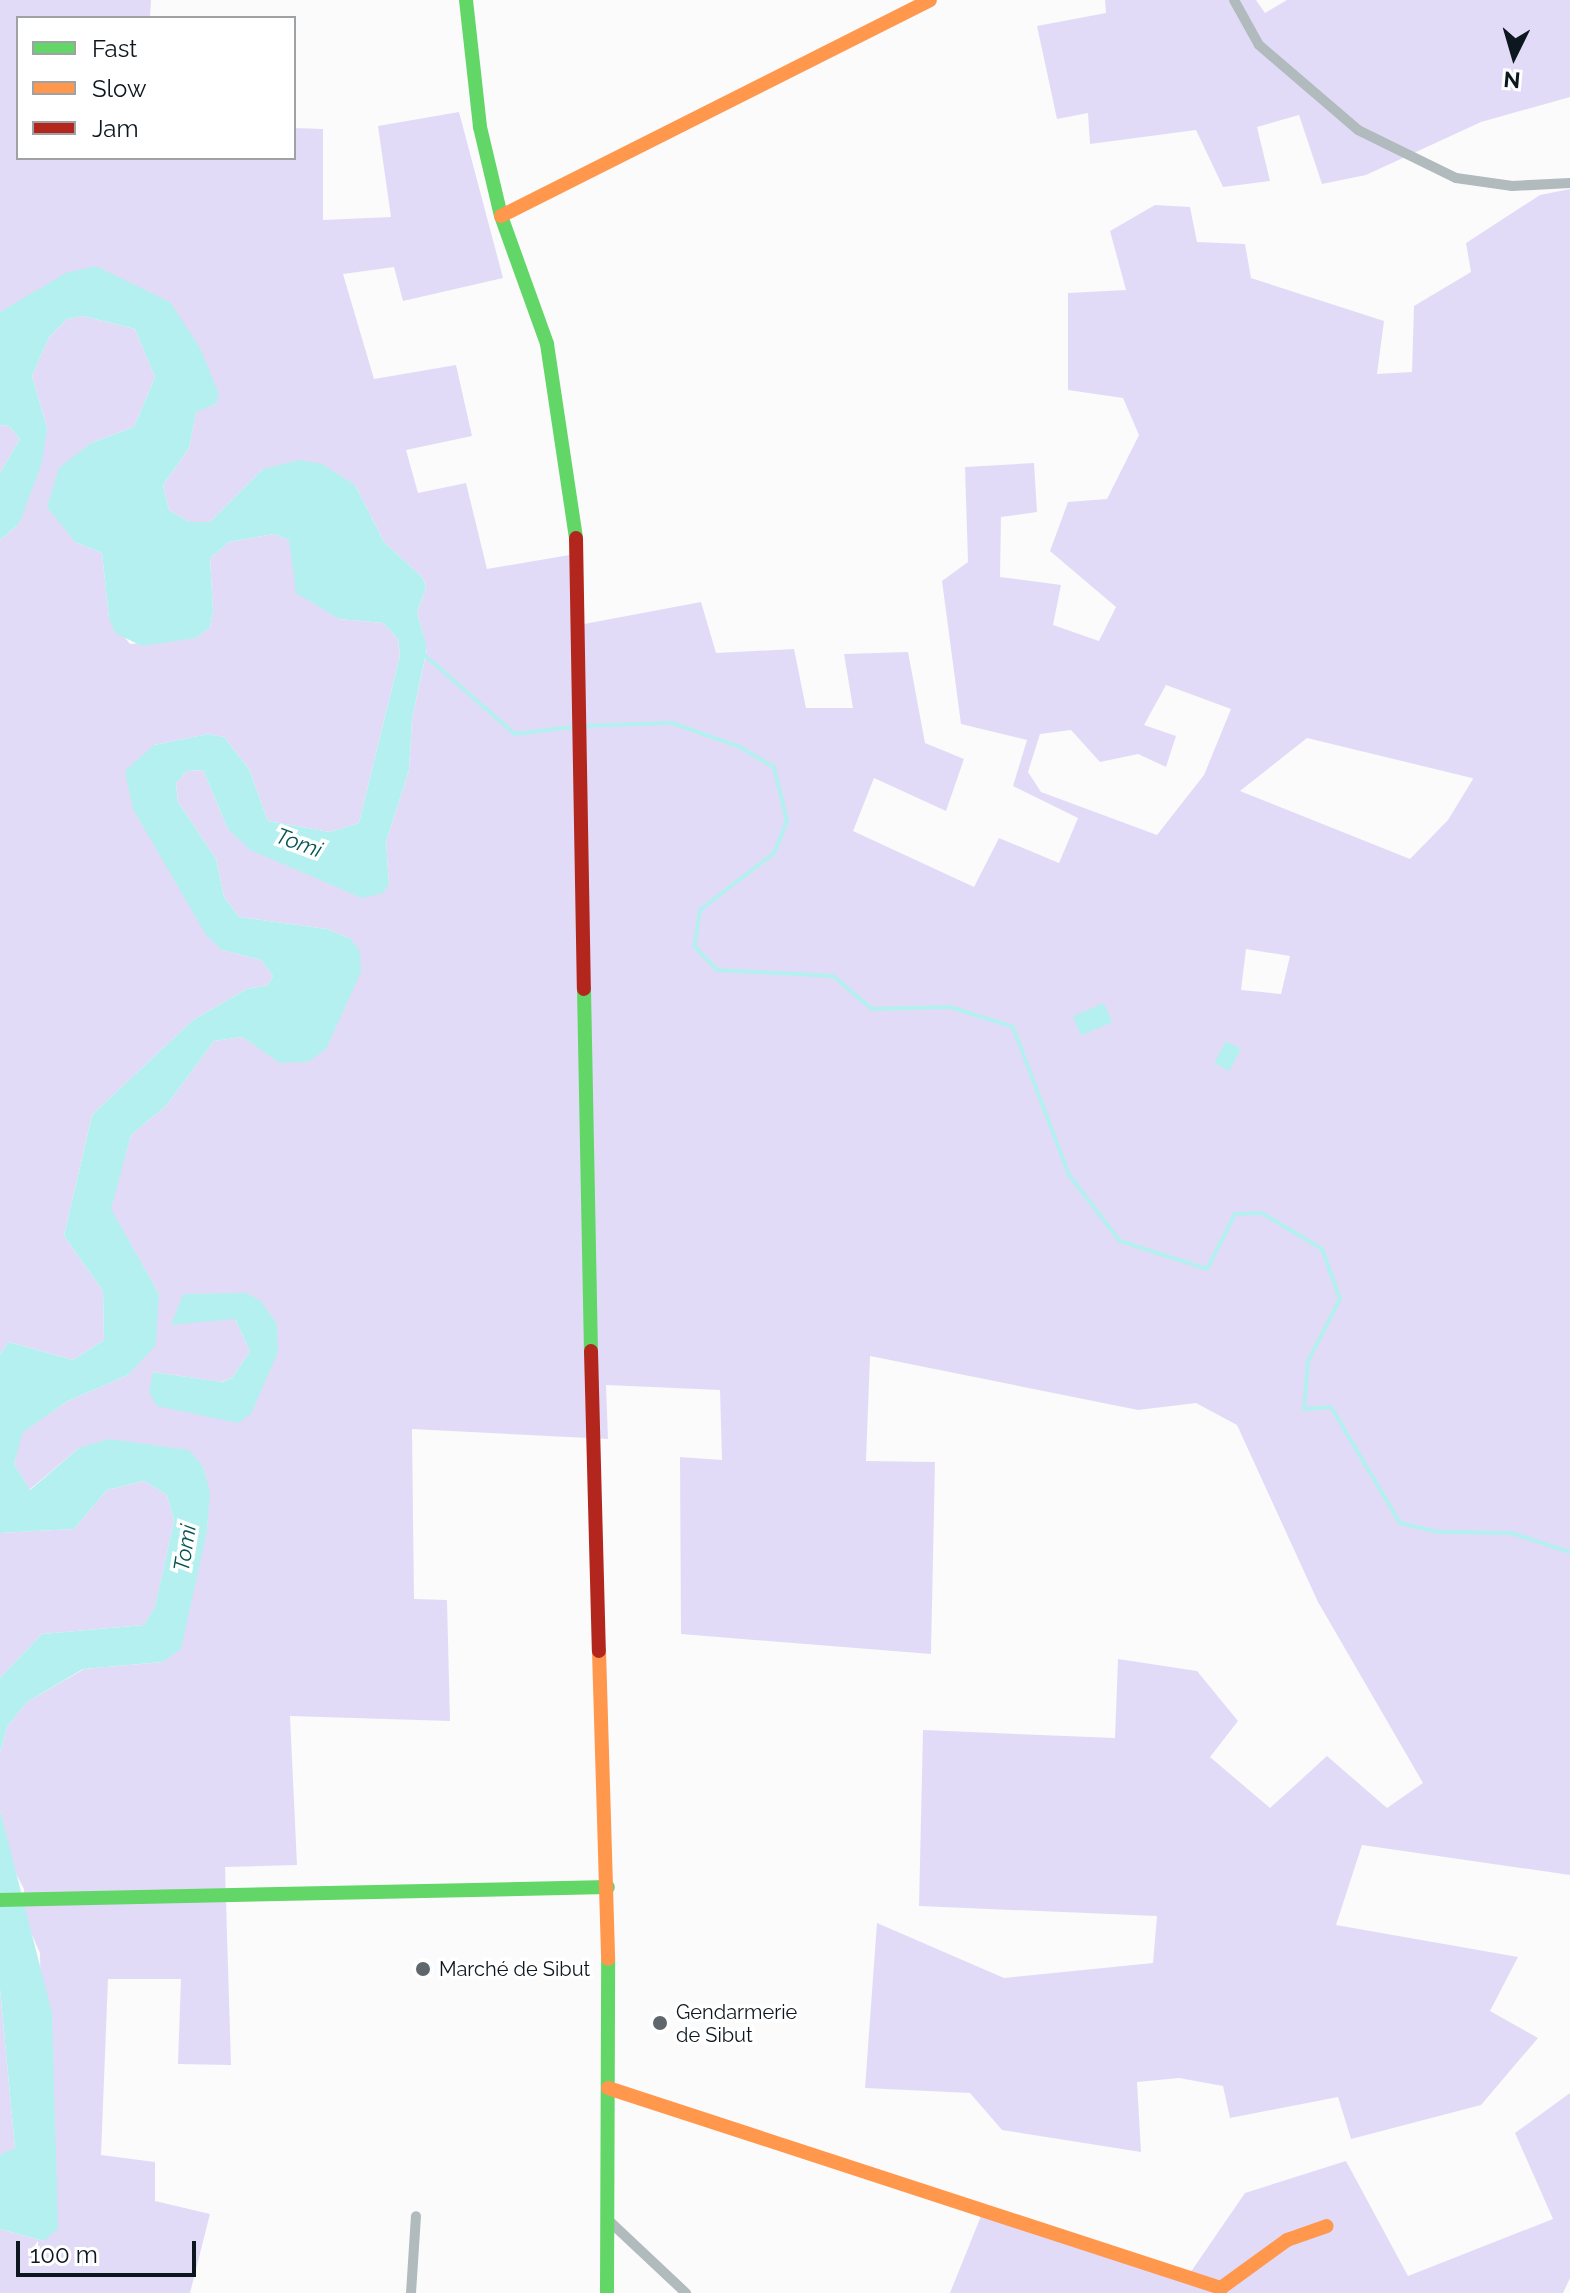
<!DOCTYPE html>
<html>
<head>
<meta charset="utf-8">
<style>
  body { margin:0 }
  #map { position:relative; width:1570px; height:2293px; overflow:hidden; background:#fbfbfb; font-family:Raleway,sans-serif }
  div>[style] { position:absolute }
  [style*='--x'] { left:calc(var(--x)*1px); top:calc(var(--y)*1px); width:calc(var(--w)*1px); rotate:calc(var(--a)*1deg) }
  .green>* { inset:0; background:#e2dbf8 }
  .water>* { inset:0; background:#b4f0ef; transform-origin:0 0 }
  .stream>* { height:4px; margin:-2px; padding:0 2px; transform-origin:2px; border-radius:2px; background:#b4f0ef }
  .street>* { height:10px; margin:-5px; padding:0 5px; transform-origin:5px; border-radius:5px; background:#b1babd }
  .fast>* { height:14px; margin:-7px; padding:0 7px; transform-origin:7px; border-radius:7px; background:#63d668 }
  .slow>* { height:14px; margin:-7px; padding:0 7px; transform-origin:7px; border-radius:7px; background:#ff974d }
  .jam>* { height:14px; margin:-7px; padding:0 7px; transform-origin:7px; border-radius:7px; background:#b3261e }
  .dots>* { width:22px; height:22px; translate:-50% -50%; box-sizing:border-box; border:4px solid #fff; border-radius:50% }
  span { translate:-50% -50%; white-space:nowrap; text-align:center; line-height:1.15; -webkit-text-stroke:7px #fff; paint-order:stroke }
  .poi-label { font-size:20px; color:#0d171f }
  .left { translate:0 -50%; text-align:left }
  .water-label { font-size:22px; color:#065554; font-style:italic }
  .legend { position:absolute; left:16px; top:16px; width:280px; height:144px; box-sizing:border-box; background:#fff; border:2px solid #9ea2a5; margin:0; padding:10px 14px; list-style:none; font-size:24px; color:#0d171f }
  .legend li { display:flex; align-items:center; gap:16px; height:40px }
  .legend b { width:40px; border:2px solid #9ea2a5 }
  .north { position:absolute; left:1474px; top:16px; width:80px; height:80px; -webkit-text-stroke:6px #fff; paint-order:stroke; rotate:185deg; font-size:22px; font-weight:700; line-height:32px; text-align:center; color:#0d171f }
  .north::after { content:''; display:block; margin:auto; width:28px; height:36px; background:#0d171f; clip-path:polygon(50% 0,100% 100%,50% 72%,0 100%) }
  .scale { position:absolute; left:16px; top:2241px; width:180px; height:36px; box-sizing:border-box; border:4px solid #0d171f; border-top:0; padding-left:10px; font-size:24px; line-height:28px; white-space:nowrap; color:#0d171f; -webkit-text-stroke:6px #fff; paint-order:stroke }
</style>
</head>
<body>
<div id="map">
  <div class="green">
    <i style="clip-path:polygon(evenodd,0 0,151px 0,150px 18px,18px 18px,18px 158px,294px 158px,294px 128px,323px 129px,323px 220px,391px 217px,378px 126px,459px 112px,503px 278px,403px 301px,394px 267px,343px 274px,374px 379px,456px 365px,472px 436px,406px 450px,418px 493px,466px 483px,487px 569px,581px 553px,584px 624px,701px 602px,716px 653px,794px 649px,806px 708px,853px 708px,844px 654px,908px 652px,925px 743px,964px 759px,946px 811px,874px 778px,853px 831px,974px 887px,999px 838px,1059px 863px,1078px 818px,1013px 786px,1027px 740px,961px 724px,942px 581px,968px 562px,965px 467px,1034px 463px,1037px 512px,1001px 517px,1000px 577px,1061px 585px,1053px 625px,1099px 641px,1116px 607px,1050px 551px,1068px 502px,1107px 499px,1139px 435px,1123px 398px,1068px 390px,1068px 293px,1126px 290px,1110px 231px,1155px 205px,1190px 207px,1197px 242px,1245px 244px,1251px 278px,1384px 321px,1377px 374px,1412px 372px,1414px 306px,1471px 272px,1466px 243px,1540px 195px,1570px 189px,1570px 1875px,1362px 1845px,1336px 1925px,1518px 1957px,1490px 2011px,1538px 2038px,1481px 2105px,1351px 2139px,1338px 2097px,1230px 2118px,1223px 2086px,1179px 2078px,1137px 2082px,1141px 2152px,1002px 2130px,970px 2093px,865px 2088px,877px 1923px,1004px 1978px,1153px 1963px,1157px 1916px,919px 1906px,923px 1730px,1115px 1738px,1118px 1659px,1197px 1671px,1238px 1721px,1210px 1757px,1270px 1808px,1327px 1756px,1387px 1808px,1423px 1783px,1318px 1602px,1237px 1425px,1196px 1403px,1138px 1410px,870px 1356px,866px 1461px,935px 1462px,931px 1654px,681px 1634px,680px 1457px,722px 1460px,720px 1390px,606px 1385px,608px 1439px,412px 1429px,414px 1599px,447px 1600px,450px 1721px,290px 1716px,297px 1865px,225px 1867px,231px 2065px,178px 2064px,181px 1979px,108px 1979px,101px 2155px,155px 2162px,155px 2201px,210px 2214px,190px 2293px,0 2293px,0 2229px,44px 2241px,40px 1953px,25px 1919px,24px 1889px,13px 1868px,0 1810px,0 1753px,7px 1727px,27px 1702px,84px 1669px,163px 1662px,207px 1531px,209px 1492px,203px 1467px,79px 1448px,29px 1490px,14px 1464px,22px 1432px,68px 1401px,128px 1375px,159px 1294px,110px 1209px,131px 1135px,166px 1106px,214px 1041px,242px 1037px,280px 1062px,351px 939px,327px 929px,239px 917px,224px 897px,216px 859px,178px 802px,176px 783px,187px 771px,203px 770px,228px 829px,389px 884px,386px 842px,409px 770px,412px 719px,427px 649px,417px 612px,426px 588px,423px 578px,384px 542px,355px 485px,263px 469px,210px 522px,189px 522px,169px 510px,163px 485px,189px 448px,196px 411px,216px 404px,170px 302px,0 312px,0 0,1166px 685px,1231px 709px,1204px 775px,1157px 835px,1041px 792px,1028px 772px,1040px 734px,1071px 730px,1100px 762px,1138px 754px,1166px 767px,1176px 736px,1144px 725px,1166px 685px,0 0,1307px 738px,1472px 778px,1473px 779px,1448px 820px,1410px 859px,1240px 791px,1307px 738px,0 0,1246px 949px,1290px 956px,1281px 994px,1241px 990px,1246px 949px,0 0,235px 1319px,278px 1352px,237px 1423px,153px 1372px,221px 1382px,232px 1378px,250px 1351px,235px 1319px)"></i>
    <i style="clip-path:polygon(1105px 0,1256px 0,1265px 13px,1287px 0,1570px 0,1570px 97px,1481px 122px,1366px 175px,1322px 184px,1299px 115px,1257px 127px,1270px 181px,1223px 187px,1196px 130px,1090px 144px,1088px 113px,1057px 119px,1037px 26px,1106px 13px)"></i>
    <i style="clip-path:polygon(83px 316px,135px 329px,155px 377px,134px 427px,91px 443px,75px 542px,102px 553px,109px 618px,130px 644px,196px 638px,210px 627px,213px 611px,210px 558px,229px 542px,274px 534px,289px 540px,339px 619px,383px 623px,398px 639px,400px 655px,359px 823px,330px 832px,268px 821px,249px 769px,224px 737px,208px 734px,154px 745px,222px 950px,261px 960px,273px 976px,268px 985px,247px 989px,193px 1020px,92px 1115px,64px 1236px,103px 1291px,104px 1340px,73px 1360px,9px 1342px,0 1354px,0 540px,19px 524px,47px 428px,32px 376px,49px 337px,67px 319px)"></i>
    <i style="clip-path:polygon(0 425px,9px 426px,20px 439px,0 473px)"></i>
    <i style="clip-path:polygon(144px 1481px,167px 1495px,174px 1521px,155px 1608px,144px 1625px,42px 1634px,0 1678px,0 1533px,74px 1529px,107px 1490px)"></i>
    <i style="clip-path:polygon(0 1989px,15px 2148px,4px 2157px,0 2155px)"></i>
    <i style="clip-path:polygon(1570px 2093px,1570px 2278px,1563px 2293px,950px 2293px,981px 2216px,1188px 2276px,1245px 2193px,1346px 2161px,1408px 2276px,1553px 2219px,1515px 2133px)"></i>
  </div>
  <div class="water">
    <i style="clip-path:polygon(96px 266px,170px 302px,200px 348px,219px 394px,216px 404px,196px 412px,189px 448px,163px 485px,169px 510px,189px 522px,210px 522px,263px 469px,300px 460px,322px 464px,355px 485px,384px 542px,423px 578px,426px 588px,417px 612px,427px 648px,412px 719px,409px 770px,386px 842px,389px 884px,383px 893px,362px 898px,250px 850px,228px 829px,203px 770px,187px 771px,176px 783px,178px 802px,216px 859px,224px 897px,239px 917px,327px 929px,351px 939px,360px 951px,361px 972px,326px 1049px,308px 1062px,280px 1063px,242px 1037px,214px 1041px,166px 1106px,131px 1135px,111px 1209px,159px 1294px,156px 1345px,128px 1375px,68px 1401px,23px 1432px,14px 1464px,30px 1490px,79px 1448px,109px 1439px,189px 1450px,203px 1467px,210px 1492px,207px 1531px,181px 1649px,163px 1662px,83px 1669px,27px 1702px,7px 1727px,0 1753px,0 1678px,42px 1634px,144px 1625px,155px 1607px,174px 1521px,167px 1495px,144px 1481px,107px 1490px,74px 1529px,0 1533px,0 1354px,9px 1342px,73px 1360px,104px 1340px,103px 1291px,64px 1236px,92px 1115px,193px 1020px,247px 989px,268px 985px,273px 976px,261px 960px,222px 950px,206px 935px,133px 809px,125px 771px,154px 745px,208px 734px,224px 737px,249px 769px,268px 821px,330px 832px,359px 823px,400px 655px,398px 639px,383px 623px,339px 619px,296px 593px,289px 540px,274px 534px,229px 542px,210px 558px,213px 611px,210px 627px,196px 638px,142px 646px,115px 633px,109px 618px,102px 553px,75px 542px,47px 507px,59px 468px,91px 443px,134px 427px,155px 377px,135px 329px,83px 316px,67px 319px,49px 337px,32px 376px,47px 428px,42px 463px,19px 524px,0 540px,0 473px,20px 439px,9px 426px,0 425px,0 312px,66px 273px)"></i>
    <i style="left:1104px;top:1003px;width:21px;height:34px;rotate:67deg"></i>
    <i style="left:1226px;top:1041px;width:17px;height:25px;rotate:28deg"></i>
    <i style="clip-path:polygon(246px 1293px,261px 1301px,277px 1324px,278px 1352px,251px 1414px,238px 1423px,157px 1406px,149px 1392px,153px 1372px,222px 1382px,232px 1378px,250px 1351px,235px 1319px,171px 1325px,183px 1294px)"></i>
    <i style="clip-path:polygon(0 1810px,52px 2013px,58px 2229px,44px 2241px,0 2229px,0 2155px,15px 2148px,0 1989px)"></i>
  </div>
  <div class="stream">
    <i style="--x:422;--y:653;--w:123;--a:41.1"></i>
    <i style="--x:515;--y:734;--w:59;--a:-6.8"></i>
    <i style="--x:583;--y:726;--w:89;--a:-1.9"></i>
    <i style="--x:672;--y:723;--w:70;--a:19.2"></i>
    <i style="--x:738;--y:746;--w:42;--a:30.3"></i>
    <i style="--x:774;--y:767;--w:56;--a:76.5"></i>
    <i style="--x:787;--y:821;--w:35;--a:112"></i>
    <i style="--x:774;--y:853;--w:93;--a:142.4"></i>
    <i style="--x:700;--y:910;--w:36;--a:99"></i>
    <i style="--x:694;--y:946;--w:33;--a:46"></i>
    <i style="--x:717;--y:970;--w:116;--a:3"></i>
    <i style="--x:833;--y:976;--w:51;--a:40.2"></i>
    <i style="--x:872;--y:1009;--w:78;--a:-1.5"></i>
    <i style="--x:950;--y:1007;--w:66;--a:17.6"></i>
    <i style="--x:1013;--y:1027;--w:158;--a:69.3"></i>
    <i style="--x:1069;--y:1175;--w:83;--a:52.3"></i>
    <i style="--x:1120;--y:1241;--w:91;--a:17.8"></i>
    <i style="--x:1207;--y:1269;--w:62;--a:-63"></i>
    <i style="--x:1235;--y:1214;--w:27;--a:-2"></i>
    <i style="--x:1262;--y:1213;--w:70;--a:31"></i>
    <i style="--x:1322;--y:1249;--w:53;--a:70.2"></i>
    <i style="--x:1340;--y:1299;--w:70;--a:117.3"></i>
    <i style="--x:1308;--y:1361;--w:48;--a:94.8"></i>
    <i style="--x:1304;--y:1409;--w:27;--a:-4"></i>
    <i style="--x:1331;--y:1407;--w:135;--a:59.3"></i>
    <i style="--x:1400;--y:1523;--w:40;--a:13"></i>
    <i style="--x:1439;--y:1532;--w:72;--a:0.8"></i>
    <i style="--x:1511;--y:1533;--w:62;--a:17.9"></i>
  </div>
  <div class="street">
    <i style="--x:1234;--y:0;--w:51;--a:60.9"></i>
    <i style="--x:1259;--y:45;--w:130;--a:40.6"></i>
    <i style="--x:1358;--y:130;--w:109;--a:26.1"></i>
    <i style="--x:1456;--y:178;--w:57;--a:8.1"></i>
    <i style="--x:1512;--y:186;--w:58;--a:-3"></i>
    <i style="--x:606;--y:2218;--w:110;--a:43.2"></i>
    <i style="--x:411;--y:2293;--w:77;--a:-86.3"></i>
  </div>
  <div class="fast">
    <i style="--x:466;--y:0;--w:128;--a:83.7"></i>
    <i style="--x:480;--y:127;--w:91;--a:76.7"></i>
    <i style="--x:501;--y:216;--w:136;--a:70.2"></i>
    <i style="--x:547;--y:344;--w:196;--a:81.5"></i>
    <i style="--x:584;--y:989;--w:362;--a:88.9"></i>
    <i style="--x:0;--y:1900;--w:608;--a:-1.22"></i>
    <i style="--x:607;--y:2293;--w:334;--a:-89.8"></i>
  </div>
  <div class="slow">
    <i style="--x:501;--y:216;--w:480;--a:-26.7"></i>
    <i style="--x:599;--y:1651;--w:308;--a:88.3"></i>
    <i style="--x:608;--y:2088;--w:645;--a:18.07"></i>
    <i style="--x:1221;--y:2288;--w:82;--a:-36"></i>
    <i style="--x:1287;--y:2240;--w:42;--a:-19.3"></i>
  </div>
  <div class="jam">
    <i style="--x:576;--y:538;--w:451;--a:89"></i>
    <i style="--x:591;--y:1351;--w:300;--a:88.5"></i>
  </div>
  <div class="dots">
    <i style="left:423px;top:1969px;background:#60676c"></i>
    <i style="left:660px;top:2023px;background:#60676c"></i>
  </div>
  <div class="poi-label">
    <span class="left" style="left:439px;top:1969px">Marché de Sibut</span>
    <span class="left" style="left:676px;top:2024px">Gendarmerie<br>de Sibut</span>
  </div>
  <div class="water-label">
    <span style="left:299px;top:843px;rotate:20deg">Tomi</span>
    <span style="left:185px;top:1548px;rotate:-81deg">Tomi</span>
  </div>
  <ul class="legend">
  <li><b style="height:10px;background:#63d668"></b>Fast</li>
  <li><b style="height:10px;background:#ff974d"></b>Slow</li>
  <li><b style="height:10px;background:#b3261e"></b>Jam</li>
  </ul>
  <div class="north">N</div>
  <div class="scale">100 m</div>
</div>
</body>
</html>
